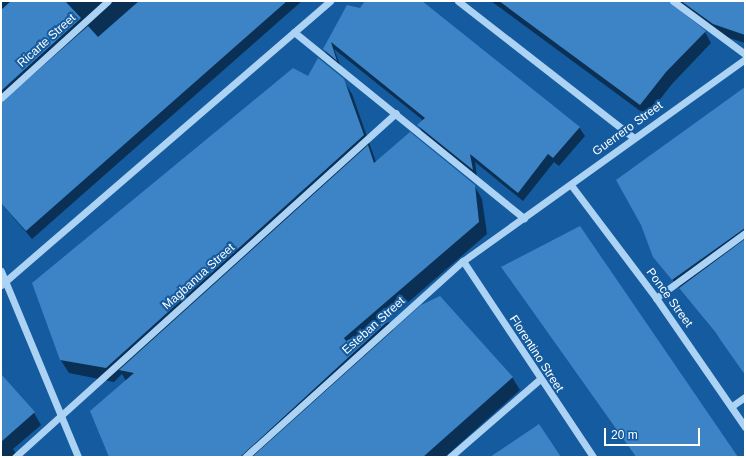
<!DOCTYPE html>
<html>
<head>
<meta charset="utf-8">
<style>
  body { margin:0 }
  #map { position:relative; width:746px; height:458px; overflow:hidden; background:#145b9f; font-family:Helvetica,sans-serif }
  div>[style] { position:absolute }
  [style*='--x'] { left:calc(var(--x)*1px); top:calc(var(--y)*1px); width:calc(var(--w)*1px); rotate:calc(var(--a)*1deg) }
  .shadow>* { inset:0; background:#0007 }
  .building>* { inset:0; background:#3d84c6 }
  .minor>* { height:7px; margin:-3.5px; padding:0 3.5px; transform-origin:3.5px; border-radius:3.5px; background:#acd2f4 }
  span { translate:-50% -50%; white-space:nowrap; text-align:center; line-height:1.15; -webkit-text-stroke:4px #145b9f; paint-order:stroke }
  .street-label { font-size:12px; color:#fff }
  .frame { position:absolute; inset:0; border:2px solid #fff; pointer-events:none }
  .scale { position:absolute; left:604px; top:428px; width:96px; height:18px; box-sizing:border-box; border:2px solid #fff; border-top:0; padding-left:5px; font-size:12px; line-height:14px; white-space:nowrap; color:#fff; -webkit-text-stroke:3px #145b9f; paint-order:stroke }
</style>
</head>
<body>
<div id="map">
  <div class="shadow">
    <i style="clip-path:polygon(1px 1px,302px 1px,32px 239px,1px 203px)"></i>
    <i style="clip-path:polygon(367px 1px,420px 1px,579px 127px,585px 136px,559px 166px,554px 162px,523px 201px,475px 162px,477px 177px,424px 134px,418px 125px,424px 121px,334px 49px,341px 67px,329px 58px,324px 49px)"></i>
    <i style="clip-path:polygon(491px 1px,745px 1px,745px 43px,720px 35px,683px 8px,674px 9px,705px 32px,711px 43px,672px 84px,647px 116px)"></i>
    <i style="clip-path:polygon(309px 77px,343px 80px,352px 94px,376px 162px,474px 185px,482px 199px,487px 234px,383px 324px,389px 322px,394px 331px,512px 377px,520px 390px,445px 457px,110px 457px,126px 381px,122px 374px,114px 382px,69px 373px,60px 359px)"></i>
    <i style="clip-path:polygon(745px 106px,745px 375px,722px 341px,654px 257px)"></i>
    <i style="clip-path:polygon(502px 268px,737px 457px,636px 457px)"></i>
    <i style="clip-path:polygon(1px 376px,34px 413px,41px 425px,13px 449px,19px 457px,1px 457px)"></i>
  </div>
  <div class="building">
    <i style="clip-path:polygon(11px 1px,65px 1px,81px 18px,1px 91px,1px 10px)"></i>
    <i style="clip-path:polygon(139px 1px,287px 1px,26px 231px,1px 203px,1px 103px,88px 26px,98px 37px)"></i>
    <i style="clip-path:polygon(365px 1px,422px 1px,580px 127px,553px 158px,548px 154px,518px 193px,470px 154px,473px 170px,417px 125px,425px 118px,331px 42px,337px 61px,323px 49px,347px 5px,360px 8px)"></i>
    <i style="clip-path:polygon(499px 1px,668px 1px,706px 31px,666px 72px,640px 105px)"></i>
    <i style="clip-path:polygon(681px 1px,745px 1px,745px 35px,713px 24px)"></i>
    <i style="clip-path:polygon(318px 58px,344px 79px,364px 135px,106px 368px,60px 360px,32px 283px,293px 68px,308px 76px)"></i>
    <i style="clip-path:polygon(745px 87px,745px 228px,672px 280px,653px 257px,641px 225px,616px 180px)"></i>
    <i style="clip-path:polygon(410px 132px,475px 185px,479px 222px,344px 338px,346px 341px,389px 320px,240px 457px,109px 457px,90px 411px,134px 373px,119px 370px,368px 145px,374px 163px)"></i>
    <i style="clip-path:polygon(580px 226px,658px 340px,738px 457px,636px 457px,501px 267px)"></i>
    <i style="clip-path:polygon(745px 239px,745px 375px,715px 332px,679px 288px)"></i>
    <i style="clip-path:polygon(440px 296px,513px 377px,423px 457px,252px 457px,421px 305px)"></i>
    <i style="clip-path:polygon(1px 374px,35px 412px,1px 442px)"></i>
    <i style="clip-path:polygon(539px 424px,561px 457px,490px 457px)"></i>
  </div>
  <div class="minor">
    <i style="--x:458;--y:1;--w:222;--a:37.9"></i>
    <i style="--x:673;--y:1;--w:89;--a:36.4"></i>
    <i style="--x:294;--y:32;--w:296;--a:39"></i>
    <i style="--x:1;--y:98;--w:144;--a:-42.2"></i>
    <i style="--x:571;--y:185;--w:141;--a:53"></i>
    <i style="--x:656;--y:298;--w:157;--a:55.4"></i>
    <i style="--x:463;--y:261;--w:235;--a:56.4"></i>
    <i style="--x:1;--y:271;--w:201;--a:67.5"></i>
    <i style="--x:1;--y:285;--w:435;--a:-40.8"></i>
    <i style="--x:656;--y:298;--w:110;--a:-36.1"></i>
    <i style="--x:732;--y:406;--w:16;--a:-35"></i>
    <i style="--x:15;--y:457;--w:513;--a:-42.08"></i>
    <i style="--x:245;--y:457;--w:293;--a:-42"></i>
    <i style="--x:463;--y:261;--w:347;--a:-35.6"></i>
    <i style="--x:450;--y:457;--w:118;--a:-40.9"></i>
  </div>
  <div class="street-label">
    <span style="left:47px;top:41px;rotate:-42deg">Ricarte Street</span>
    <span style="left:628px;top:129px;rotate:-36deg">Guerrero Street</span>
    <span style="left:199px;top:277px;rotate:-42deg">Magbanua Street</span>
    <span style="left:669px;top:298px;rotate:54deg">Ponce Street</span>
    <span style="left:374px;top:326px;rotate:-42deg">Esteban Street</span>
    <span style="left:536px;top:354px;rotate:57deg">Florentino Street</span>
  </div>
  <div class="frame"></div>
  <div class="scale">20 m</div>
</div>
</body>
</html>
